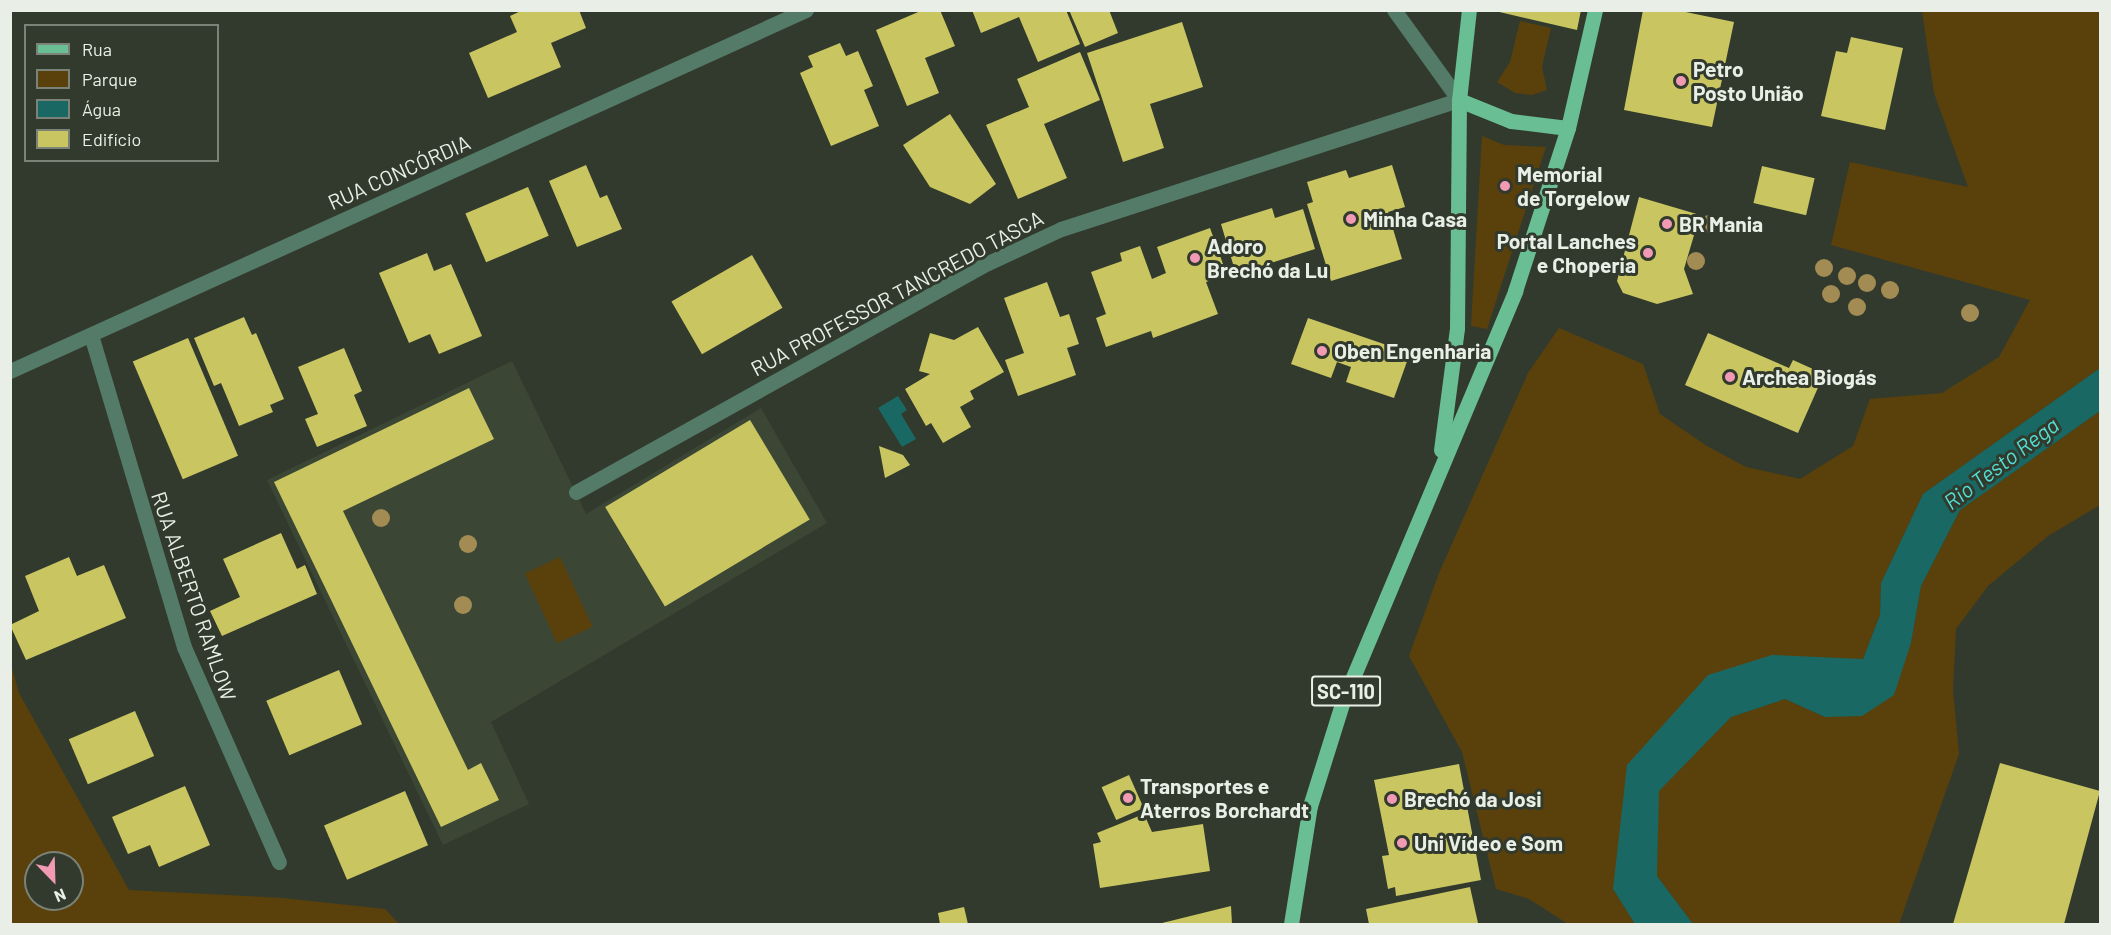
<!DOCTYPE html>
<html>
<head>
<meta charset="utf-8">
<style>
  body { margin:0 }
  #map { position:relative; width:2111px; height:935px; overflow:hidden; background:#323a2d; font-family:Barlow,sans-serif }
  div>[style] { position:absolute }
  [style*='--x'] { left:calc(var(--x)*1px); top:calc(var(--y)*1px); width:calc(var(--w)*1px); rotate:calc(var(--a)*1deg) }
  .built>* { inset:0; background:#3c4635 }
  .green>* { inset:0; background:#5a410b; transform-origin:0 0 }
  .water>* { inset:0; background:#1a6863 }
  .building>* { inset:0; background:#c9c662; transform-origin:0 0 }
  .minor>* { height:15px; margin:-7.5px; padding:0 7.5px; transform-origin:7.5px; border-radius:7.5px; background:#547b67 }
  .major>* { height:15px; margin:-7.5px; padding:0 7.5px; transform-origin:7.5px; border-radius:7.5px; background:#69be94 }
  .trees>* { width:18px; height:18px; margin:-9px; border-radius:50%; background:#a38b54 }
  .dots>* { width:16px; height:16px; translate:-50% -50%; box-sizing:border-box; border:3px solid #323a2d; border-radius:50% }
  span { translate:-50% -50%; white-space:nowrap; text-align:center; line-height:1.15; -webkit-text-stroke:6px #323a2d; paint-order:stroke }
  .shield-label span { padding:2px 4px; background:#323a2d; border:2px solid; border-radius:4px; -webkit-text-stroke-width:0 }
  .shield-label { font-size:20px; color:#e9efe6; font-weight:700 }
  .poi-label { font-size:21px; color:#e9efe6; font-weight:700 }
  .left { translate:0 -50%; text-align:left }
  .right { translate:-100% -50%; text-align:right }
  .street-label { font-size:21px; color:#e9efe6 }
  .water-label { font-size:22px; color:#51dfd4; font-style:italic }
  .frame { position:absolute; inset:0; border:12px solid #e9efe6; pointer-events:none }
  .legend { position:absolute; left:24px; top:24px; width:195px; height:138px; box-sizing:border-box; background:#323a2d; border:2px solid #7b8277; margin:0; padding:8px 10px; list-style:none; font-size:18px; color:#e9efe6 }
  .legend li { display:flex; align-items:center; gap:12px; height:30px }
  .legend b { width:30px; border:2px solid #7b8277 }
  .north { position:absolute; left:24px; top:851px; width:60px; height:60px; box-sizing:border-box; background:#323a2d; border:2px solid #7b8277; border-radius:50%; rotate:157deg; font-size:16px; font-weight:700; line-height:24px; text-align:center; color:#e9efe6 }
  .north::after { content:''; display:block; margin:auto; width:21px; height:27px; background:#f09ab4; clip-path:polygon(50% 0,100% 100%,50% 72%,0 100%) }
</style>
</head>
<body>
<div id="map">
  <div class="built">
    <i style="clip-path:polygon(512px 361px,586px 514px,761px 408px,827px 523px,491px 722px,529px 804px,443px 845px,267px 480px)"></i>
  </div>
  <div class="green">
    <i style="clip-path:polygon(1922px 11px,2100px 11px,2100px 368px,1923px 494px,1881px 583px,1880px 615px,1863px 659px,1825px 659px,1708px 675px,1613px 889px,1635px 924px,1568px 924px,1529px 899px,1496px 889px,1462px 752px,1409px 656px,1439px 573px,1528px 373px,1559px 328px,1643px 364px,1660px 414px,1707px 446px,1746px 467px,1800px 479px,1853px 446px,1870px 399px,1942px 393px,1999px 357px,2030px 300px,1831px 245px,1850px 162px,1968px 187px,1934px 93px)"></i>
    <i style="clip-path:polygon(1520px 21px,1551px 28px,1542px 67px,1547px 90px,1532px 95px,1515px 93px,1497px 82px,1510px 62px)"></i>
    <i style="clip-path:polygon(1482px 136px,1504px 145px,1546px 147px,1487px 329px,1471px 326px)"></i>
    <i style="clip-path:polygon(2100px 411px,2100px 505px,2048px 536px,1988px 586px,1956px 629px,1953px 690px,1959px 754px,1899px 924px,1693px 924px,1657px 876px,1658px 791px,1731px 717px,1785px 699px,1825px 717px,1911px 643px,1921px 586px,1960px 510px)"></i>
    <i style="left:560px;top:557px;width:77px;height:39px;rotate:65deg"></i>
    <i style="clip-path:polygon(evenodd,11px 665px,19px 693px,129px 890px,283px 898px,385px 909px,399px 924px,11px 924px,11px 665px,36px 863px,72px 863px,72px 899px,36px 899px,36px 863px)"></i>
  </div>
  <div class="water">
    <i style="clip-path:polygon(2100px 368px,2100px 411px,1960px 510px,1921px 586px,1911px 643px,1894px 695px,1862px 716px,1825px 717px,1785px 699px,1731px 717px,1659px 791px,1657px 876px,1693px 924px,1635px 924px,1613px 889px,1627px 765px,1708px 675px,1772px 655px,1863px 659px,1880px 615px,1881px 583px,1923px 494px)"></i>
    <i style="clip-path:polygon(898px 396px,907px 410px,901px 414px,916px 439px,902px 447px,878px 408px)"></i>
  </div>
  <div class="building">
    <i style="clip-path:polygon(523px 10px,579px 10px,586px 28px,551px 43px,561px 67px,488px 98px,469px 53px,517px 32px,510px 16px)"></i>
    <i style="clip-path:polygon(923px 10px,940px 10px,955px 46px,925px 58px,939px 93px,907px 106px,876px 30px)"></i>
    <i style="clip-path:polygon(972px 10px,1066px 10px,1080px 44px,1038px 62px,1019px 17px,981px 33px)"></i>
    <i style="clip-path:polygon(1069px 10px,1109px 10px,1118px 33px,1085px 47px)"></i>
    <i style="clip-path:polygon(1491px 10px,1581px 10px,1577px 30px)"></i>
    <i style="clip-path:polygon(1643px 10px,1676px 10px,1734px 22px,1712px 127px,1624px 110px)"></i>
    <i style="clip-path:polygon(1182px 22px,1203px 87px,1150px 104px,1164px 148px,1123px 162px,1087px 53px)"></i>
    <i style="clip-path:polygon(1851px 37px,1903px 48px,1885px 130px,1821px 116px,1836px 51px,1847px 53px)"></i>
    <i style="clip-path:polygon(840px 43px,846px 56px,858px 51px,873px 86px,864px 90px,879px 126px,831px 146px,800px 73px,813px 67px,808px 56px)"></i>
    <i style="clip-path:polygon(1080px 52px,1100px 100px,1044px 124px,1067px 178px,1018px 199px,986px 125px,1029px 107px,1017px 79px)"></i>
    <i style="clip-path:polygon(950px 114px,996px 184px,970px 204px,930px 187px,903px 145px)"></i>
    <i style="clip-path:polygon(586px 165px,600px 198px,607px 195px,622px 229px,577px 247px,549px 181px)"></i>
    <i style="clip-path:polygon(1392px 165px,1405px 207px,1388px 212px,1402px 259px,1331px 281px,1307px 204px,1313px 202px,1307px 182px,1346px 170px,1349px 178px)"></i>
    <i style="left:1762px;top:166px;width:54px;height:38px;rotate:13deg"></i>
    <i style="left:528px;top:187px;width:53px;height:68px;rotate:67deg"></i>
    <i style="clip-path:polygon(1639px 197px,1700px 215px,1684px 269px,1693px 294px,1657px 304px,1623px 293px,1617px 281px)"></i>
    <i style="clip-path:polygon(1272px 208px,1275px 218px,1303px 209px,1315px 249px,1236px 274px,1221px 224px)"></i>
    <i style="clip-path:polygon(1210px 228px,1227px 275px,1206px 282px,1218px 314px,1153px 338px,1151px 331px,1106px 347px,1096px 318px,1106px 314px,1091px 272px,1122px 261px,1120px 253px,1140px 246px,1152px 279px,1166px 273px,1157px 247px)"></i>
    <i style="clip-path:polygon(427px 253px,434px 271px,451px 264px,482px 336px,439px 354px,430px 334px,409px 343px,379px 273px)"></i>
    <i style="left:752px;top:255px;width:61px;height:93px;rotate:60deg"></i>
    <i style="clip-path:polygon(1047px 282px,1060px 317px,1069px 314px,1079px 344px,1067px 348px,1076px 375px,1018px 396px,1005px 360px,1024px 353px,1004px 298px)"></i>
    <i style="clip-path:polygon(244px 317px,252px 335px,256px 333px,284px 399px,270px 405px,273px 412px,239px 426px,221px 383px,214px 386px,194px 338px)"></i>
    <i style="clip-path:polygon(1308px 318px,1410px 353px,1394px 398px,1346px 382px,1351px 367px,1337px 362px,1331px 378px,1291px 364px)"></i>
    <i style="clip-path:polygon(978px 327px,1004px 372px,970px 391px,974px 399px,960px 407px,971px 427px,943px 443px,931px 423px,926px 426px,905px 389px,930px 374px,919px 371px,930px 333px,954px 340px)"></i>
    <i style="clip-path:polygon(1708px 333px,1789px 368px,1793px 360px,1824px 374px,1798px 433px,1685px 385px)"></i>
    <i style="left:188px;top:338px;width:128px;height:60px;rotate:67deg"></i>
    <i style="clip-path:polygon(344px 348px,362px 391px,354px 395px,367px 426px,317px 447px,305px 419px,318px 414px,298px 367px)"></i>
    <i style="clip-path:polygon(469px 388px,494px 439px,343px 511px,468px 770px,481px 763px,499px 800px,441px 827px,274px 482px)"></i>
    <i style="left:750px;top:420px;width:116px;height:169px;rotate:59deg"></i>
    <i style="clip-path:polygon(879px 446px,903px 455px,910px 465px,885px 478px)"></i>
    <i style="clip-path:polygon(281px 533px,297px 569px,305px 565px,317px 594px,222px 636px,210px 611px,240px 597px,223px 559px)"></i>
    <i style="clip-path:polygon(69px 557px,77px 576px,104px 565px,126px 618px,26px 660px,10px 625px,39px 611px,25px 576px)"></i>
    <i style="left:339px;top:670px;width:59px;height:79px;rotate:67deg"></i>
    <i style="left:135px;top:711px;width:49px;height:72px;rotate:67deg"></i>
    <i style="clip-path:polygon(2000px 763px,2100px 791px,2064px 924px,1953px 924px)"></i>
    <i style="clip-path:polygon(1459px 764px,1481px 880px,1396px 896px,1395px 887px,1388px 889px,1382px 856px,1389px 855px,1374px 780px)"></i>
    <i style="left:1129px;top:775px;width:36px;height:30px;rotate:66deg"></i>
    <i style="clip-path:polygon(185px 786px,210px 845px,159px 867px,150px 845px,128px 854px,112px 817px)"></i>
    <i style="left:405px;top:791px;width:59px;height:88px;rotate:67deg"></i>
    <i style="clip-path:polygon(1144px 814px,1152px 832px,1203px 824px,1210px 871px,1100px 888px,1093px 844px,1101px 842px,1097px 833px)"></i>
    <i style="clip-path:polygon(1470px 887px,1478px 923px,1369px 924px,1366px 909px)"></i>
    <i style="clip-path:polygon(1231px 906px,1232px 924px,1158px 924px)"></i>
    <i style="clip-path:polygon(964px 907px,968px 924px,940px 924px,938px 913px)"></i>
  </div>
  <div class="minor">
    <i style="--x:91;--y:335;--w:326;--a:73.4"></i>
    <i style="--x:184;--y:647;--w:235;--a:66.2"></i>
    <i style="--x:10;--y:371;--w:874;--a:-24.4"></i>
    <i style="--x:576;--y:492;--w:471;--a:-29.1"></i>
    <i style="--x:988;--y:263;--w:81;--a:-25"></i>
    <i style="--x:1061;--y:229;--w:418;--a:-18"></i>
    <i style="--x:1459;--y:100;--w:111;--a:-125.8"></i>
  </div>
  <div class="major">
    <i style="--x:1459;--y:100;--w:56;--a:22"></i>
    <i style="--x:1511;--y:121;--w:57;--a:7"></i>
    <i style="--x:1441;--y:450;--w:123;--a:-82.5"></i>
    <i style="--x:1457;--y:328;--w:228;--a:-89.5"></i>
    <i style="--x:1459;--y:100;--w:91;--a:-83.7"></i>
    <i style="--x:1291;--y:924;--w:120;--a:-80.9"></i>
    <i style="--x:1310;--y:806;--w:110;--a:-72.6"></i>
    <i style="--x:1343;--y:701;--w:445;--a:-67.2"></i>
    <i style="--x:1515;--y:291;--w:171;--a:-72"></i>
    <i style="--x:1568;--y:128;--w:121;--a:-77.1"></i>
  </div>
  <div class="trees">
    <i style="left:1709px;top:224px"></i>
    <i style="left:1696px;top:261px"></i>
    <i style="left:1824px;top:268px"></i>
    <i style="left:1847px;top:276px"></i>
    <i style="left:1867px;top:283px"></i>
    <i style="left:1890px;top:290px"></i>
    <i style="left:1831px;top:294px"></i>
    <i style="left:1857px;top:307px"></i>
    <i style="left:1970px;top:313px"></i>
    <i style="left:381px;top:518px"></i>
    <i style="left:468px;top:544px"></i>
    <i style="left:463px;top:605px"></i>
  </div>
  <div class="dots">
    <i style="left:1681px;top:81px;background:#f09ab4"></i>
    <i style="left:1505px;top:186px;background:#f09ab4"></i>
    <i style="left:1351px;top:219px;background:#f09ab4"></i>
    <i style="left:1667px;top:224px;background:#f09ab4"></i>
    <i style="left:1648px;top:253px;background:#f09ab4"></i>
    <i style="left:1195px;top:258px;background:#f09ab4"></i>
    <i style="left:1322px;top:351px;background:#f09ab4"></i>
    <i style="left:1730px;top:377px;background:#f09ab4"></i>
    <i style="left:1128px;top:798px;background:#f09ab4"></i>
    <i style="left:1392px;top:799px;background:#f09ab4"></i>
    <i style="left:1402px;top:843px;background:#f09ab4"></i>
  </div>
  <div class="shield-label">
    <span style="left:1346px;top:691px">SC-110</span>
  </div>
  <div class="poi-label">
    <span class="left" style="left:1693px;top:81px">Petro<br>Posto União</span>
    <span class="left" style="left:1517px;top:186px">Memorial<br>de Torgelow</span>
    <span class="left" style="left:1363px;top:219px">Minha Casa</span>
    <span class="left" style="left:1679px;top:224px">BR Mania</span>
    <span class="right" style="left:1636px;top:253px">Portal Lanches<br>e Choperia</span>
    <span class="left" style="left:1207px;top:258px">Adoro<br>Brechó da Lu</span>
    <span class="left" style="left:1334px;top:351px">Oben Engenharia</span>
    <span class="left" style="left:1742px;top:377px">Archea Biogás</span>
    <span class="left" style="left:1140px;top:798px">Transportes e<br>Aterros Borchardt</span>
    <span class="left" style="left:1404px;top:799px">Brechó da Josi</span>
    <span class="left" style="left:1414px;top:843px">Uni Vídeo e Som</span>
  </div>
  <div class="street-label">
    <span style="left:399px;top:172px;rotate:-24deg">RUA CONCÓRDIA</span>
    <span style="left:897px;top:293px;rotate:-28deg">RUA PROFESSOR TANCREDO TASCA</span>
    <span style="left:194px;top:596px;rotate:71deg">RUA ALBERTO RAMLOW</span>
  </div>
  <div class="water-label">
    <span style="left:2001px;top:463px;rotate:-37deg">Rio Testo Rega</span>
  </div>
  <div class="frame"></div>
  <ul class="legend">
  <li><b style="height:8px;background:#69be94"></b>Rua</li>
  <li><b style="height:16px;background:#5a410b"></b>Parque</li>
  <li><b style="height:16px;background:#1a6863"></b>Água</li>
  <li><b style="height:16px;background:#c9c662"></b>Edifício</li>
  </ul>
  <div class="north">N</div>
</div>
</body>
</html>
